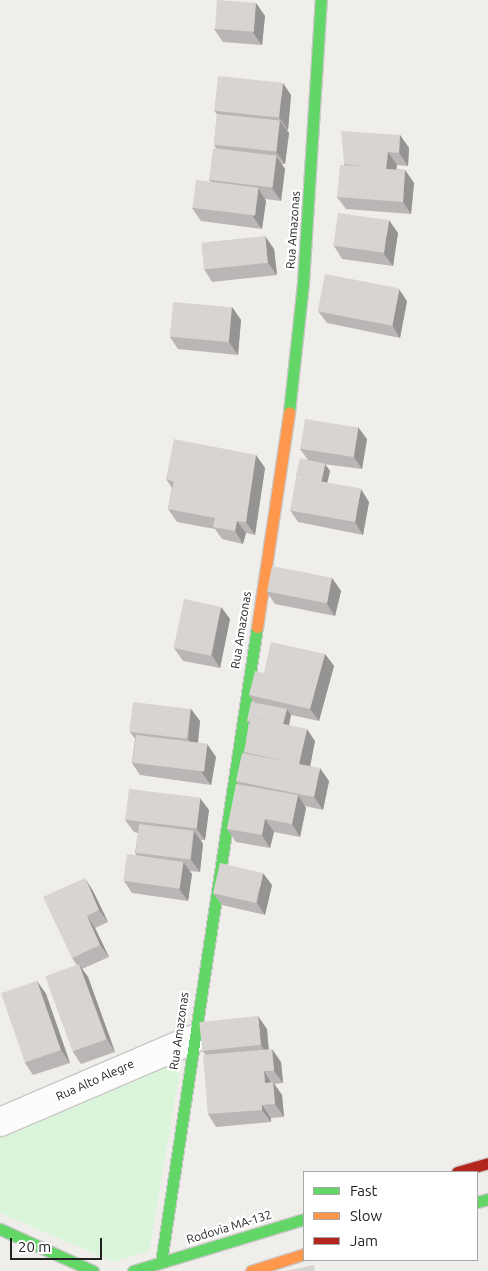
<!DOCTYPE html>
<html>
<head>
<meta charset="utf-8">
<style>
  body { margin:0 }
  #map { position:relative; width:488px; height:1271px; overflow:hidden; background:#f0eeeb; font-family:Ubuntu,sans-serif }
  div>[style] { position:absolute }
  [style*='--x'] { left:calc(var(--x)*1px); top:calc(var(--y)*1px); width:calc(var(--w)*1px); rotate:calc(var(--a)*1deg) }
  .park>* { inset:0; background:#daf5da }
  .roads { filter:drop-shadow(1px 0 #c9c8c7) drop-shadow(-1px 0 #c9c8c7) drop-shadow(0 1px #c9c8c7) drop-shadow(0 -1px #c9c8c7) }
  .street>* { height:28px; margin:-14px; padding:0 14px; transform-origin:14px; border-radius:14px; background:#fdfcfc }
  .fast>* { height:11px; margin:-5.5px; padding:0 5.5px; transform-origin:5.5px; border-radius:5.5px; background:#63d668 }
  .slow>* { height:11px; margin:-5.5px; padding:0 5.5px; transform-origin:5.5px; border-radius:5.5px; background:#ff974d }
  .jam>* { height:11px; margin:-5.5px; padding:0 5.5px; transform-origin:5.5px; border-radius:5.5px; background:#b3261e }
  .wall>* { inset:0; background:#b9b6b5 }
  .shaded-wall>* { inset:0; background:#969493 }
  .building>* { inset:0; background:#d7d4d2; transform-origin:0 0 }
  span { translate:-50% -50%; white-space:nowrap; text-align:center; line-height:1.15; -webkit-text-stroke:4.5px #fff; paint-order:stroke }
  .street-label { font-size:12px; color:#222 }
  .legend { position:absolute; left:303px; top:1171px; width:175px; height:90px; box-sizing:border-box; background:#fff; border:1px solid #a7a7a7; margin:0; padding:6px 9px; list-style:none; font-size:15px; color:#222 }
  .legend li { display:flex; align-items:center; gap:10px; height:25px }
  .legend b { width:25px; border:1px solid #a7a7a7 }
  .scale { position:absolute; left:10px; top:1238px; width:92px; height:22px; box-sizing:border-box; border:2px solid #222; border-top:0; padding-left:6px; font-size:15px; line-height:18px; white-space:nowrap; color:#222; -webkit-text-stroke:4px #fff; paint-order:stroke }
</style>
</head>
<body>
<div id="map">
  <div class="park">
    <i style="clip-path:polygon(183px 1053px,149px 1251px,114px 1262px,0 1213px,0 1137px)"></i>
  </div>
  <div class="roads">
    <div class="street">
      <i style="--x:0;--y:1122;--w:208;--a:-23.2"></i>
    </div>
    <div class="fast">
      <i style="--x:289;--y:412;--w:130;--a:-83.8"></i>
      <i style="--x:303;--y:283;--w:284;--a:-86.4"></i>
      <i style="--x:477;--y:1202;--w:11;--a:-15"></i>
      <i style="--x:0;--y:1229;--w:102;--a:24.3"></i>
      <i style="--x:161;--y:1262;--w:642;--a:-81.4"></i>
      <i style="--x:133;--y:1271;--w:179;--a:-16.9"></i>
    </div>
    <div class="slow">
      <i style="--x:257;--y:627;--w:217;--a:-81.5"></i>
      <i style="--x:251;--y:1271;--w:56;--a:-17.8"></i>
    </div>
    <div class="jam">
      <i style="--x:457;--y:1172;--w:32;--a:-16"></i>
    </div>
  </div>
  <div class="wall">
    <i style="clip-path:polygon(256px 3px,265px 16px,262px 45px,223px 42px,214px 29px)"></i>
    <i style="clip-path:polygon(291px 95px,288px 130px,287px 130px,289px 133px,285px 164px,282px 164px,285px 169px,281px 201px,265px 199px,266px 201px,262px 229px,201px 221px,192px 208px,211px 182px,209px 180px,216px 148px,214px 145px,217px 114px,214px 111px)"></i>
    <i style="clip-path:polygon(400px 135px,409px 148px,408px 166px,397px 165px,396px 169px,405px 170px,414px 183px,411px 214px,346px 209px,337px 197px,344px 165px,344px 164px)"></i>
    <i style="clip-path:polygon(398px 233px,393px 266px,342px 259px,334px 246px)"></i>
    <i style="clip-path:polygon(274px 249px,277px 275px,212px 282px,204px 269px)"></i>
    <i style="clip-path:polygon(407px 301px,400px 338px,327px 323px,318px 311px)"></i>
    <i style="clip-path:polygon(232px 307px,241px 320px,238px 355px,178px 349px,170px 337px)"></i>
    <i style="clip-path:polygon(367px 439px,362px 469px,323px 464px,325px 464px,330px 471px,327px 483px,369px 502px,363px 535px,298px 522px,290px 510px,308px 460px,300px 449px)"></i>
    <i style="clip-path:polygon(256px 455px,265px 468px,255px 535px,246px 533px,243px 544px,222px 539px,215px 529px,177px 522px,168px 509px,172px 488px,166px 479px)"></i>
    <i style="clip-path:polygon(332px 578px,341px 591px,335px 616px,275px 604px,266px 591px)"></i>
    <i style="clip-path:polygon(221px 607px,230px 619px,220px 668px,183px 661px,174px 648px)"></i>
    <i style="clip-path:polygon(325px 654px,334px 666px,319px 721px,291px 715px,289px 725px,315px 741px,310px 766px,329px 781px,323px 810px,305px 806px,306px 808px,300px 837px,274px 832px,270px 848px,236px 842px,227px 829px,238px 784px,236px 781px,245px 753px,244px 752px,250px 724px,247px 721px,254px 702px,249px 695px,264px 673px)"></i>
    <i style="clip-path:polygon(191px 709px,200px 721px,198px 743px,207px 744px,216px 757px,211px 785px,140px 775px,132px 763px,135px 739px,130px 732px)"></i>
    <i style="clip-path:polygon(209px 810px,205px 840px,201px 840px,203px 844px,200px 872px,189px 871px,192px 874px,188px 901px,132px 893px,124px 881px,137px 856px,135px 853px,138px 833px,134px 832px,125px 820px)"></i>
    <i style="clip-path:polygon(272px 885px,265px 915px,222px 905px,213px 893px)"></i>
    <i style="clip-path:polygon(93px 891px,108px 922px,95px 928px,109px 957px,82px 969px,88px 977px,115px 1052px,81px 1064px,73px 1052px,77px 965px,72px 958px)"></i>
    <i style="clip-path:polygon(37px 981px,46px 994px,70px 1063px,33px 1075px,25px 1063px)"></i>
    <i style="clip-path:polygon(267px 1029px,269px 1049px,281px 1062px,283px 1083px,274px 1084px,282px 1095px,284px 1117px,271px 1118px,271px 1122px,216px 1127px,208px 1114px,205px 1054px,202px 1051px)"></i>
  </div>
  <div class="shaded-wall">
    <i style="clip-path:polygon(256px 3px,265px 16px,262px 45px,253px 33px)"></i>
    <i style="clip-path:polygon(283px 83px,291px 95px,288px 130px,279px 117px)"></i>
    <i style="clip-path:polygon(280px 121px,289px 133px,285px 164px,276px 152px)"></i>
    <i style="clip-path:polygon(400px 135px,409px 148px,408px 166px,399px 153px)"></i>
    <i style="clip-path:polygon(388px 152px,397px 165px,395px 181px,386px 169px)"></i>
    <i style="clip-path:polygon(276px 156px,285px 169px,281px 201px,272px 188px)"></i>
    <i style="clip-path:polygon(405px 170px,414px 183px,411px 214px,403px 202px)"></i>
    <i style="clip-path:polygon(258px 188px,266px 201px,262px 229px,253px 217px)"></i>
    <i style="clip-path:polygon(389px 220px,398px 233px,393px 266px,384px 254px)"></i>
    <i style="clip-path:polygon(265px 236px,274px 249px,277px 275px,268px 263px)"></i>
    <i style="clip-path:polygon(399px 289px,407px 301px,400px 338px,392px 325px)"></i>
    <i style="clip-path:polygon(232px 307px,241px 320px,238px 355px,229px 342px)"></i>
    <i style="clip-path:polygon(358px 427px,367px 439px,362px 469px,354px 457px)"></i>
    <i style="clip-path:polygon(256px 455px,265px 468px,255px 535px,246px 522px)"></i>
    <i style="clip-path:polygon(325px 464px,330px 471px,325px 492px,321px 485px)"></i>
    <i style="clip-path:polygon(361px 489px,369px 502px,363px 535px,355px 522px)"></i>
    <i style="clip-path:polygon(237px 521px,246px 533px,243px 544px,235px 531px)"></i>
    <i style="clip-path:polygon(332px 578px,341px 591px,335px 616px,327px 604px)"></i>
    <i style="clip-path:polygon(221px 607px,230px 619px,220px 668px,212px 655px)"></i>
    <i style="clip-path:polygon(325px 654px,334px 666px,319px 721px,310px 709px)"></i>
    <i style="clip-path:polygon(191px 709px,200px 721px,197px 751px,188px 739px)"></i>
    <i style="clip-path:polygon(287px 709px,291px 715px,287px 735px,282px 728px)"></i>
    <i style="clip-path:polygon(307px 729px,315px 741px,308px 777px,299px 764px)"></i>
    <i style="clip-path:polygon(207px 744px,216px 757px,211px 785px,202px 773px)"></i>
    <i style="clip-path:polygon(320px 768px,329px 781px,323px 810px,314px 797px)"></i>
    <i style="clip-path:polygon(298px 795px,306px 808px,300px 837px,292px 824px)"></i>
    <i style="clip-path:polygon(200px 798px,209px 810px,205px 840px,196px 828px)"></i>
    <i style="clip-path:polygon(265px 819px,274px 832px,270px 848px,262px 835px)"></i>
    <i style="clip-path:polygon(194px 831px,203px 844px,200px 872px,191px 860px)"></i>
    <i style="clip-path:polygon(183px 862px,192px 874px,188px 901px,179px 889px)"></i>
    <i style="clip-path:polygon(263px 873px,272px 885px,265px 915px,257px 903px)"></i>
    <i style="clip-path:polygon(85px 878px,93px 891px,108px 922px,99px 910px)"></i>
    <i style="clip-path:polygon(87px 916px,95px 928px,109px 957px,100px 945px)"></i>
    <i style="clip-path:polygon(79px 964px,88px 977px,115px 1052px,107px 1039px)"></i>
    <i style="clip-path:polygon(37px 981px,46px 994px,70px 1063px,61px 1050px)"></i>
    <i style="clip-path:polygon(258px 1016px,267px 1029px,269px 1058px,261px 1045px)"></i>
    <i style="clip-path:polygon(272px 1049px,281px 1062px,283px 1083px,274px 1071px)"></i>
    <i style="clip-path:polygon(264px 1071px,272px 1084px,265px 1083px)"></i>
    <i style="clip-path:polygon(273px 1082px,282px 1095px,284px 1117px,275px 1104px)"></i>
    <i style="clip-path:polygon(262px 1105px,271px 1118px,271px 1122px,262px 1110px)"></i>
  </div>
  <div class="building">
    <i style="left:217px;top:0;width:39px;height:29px;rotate:4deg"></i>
    <i style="left:218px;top:76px;width:65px;height:35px;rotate:6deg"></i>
    <i style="left:217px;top:114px;width:63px;height:31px;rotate:6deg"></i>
    <i style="clip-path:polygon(341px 131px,400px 135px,399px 153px,388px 152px,386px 169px,405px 170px,403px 202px,337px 197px,340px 165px,364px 166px,344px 164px)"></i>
    <i style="left:213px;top:148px;width:64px;height:32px;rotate:7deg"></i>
    <i style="left:196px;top:180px;width:63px;height:28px;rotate:7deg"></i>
    <i style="left:338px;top:213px;width:51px;height:33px;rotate:8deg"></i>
    <i style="left:265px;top:236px;width:27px;height:64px;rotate:84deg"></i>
    <i style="left:325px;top:274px;width:76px;height:38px;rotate:11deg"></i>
    <i style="left:173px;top:302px;width:59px;height:35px;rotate:5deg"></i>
    <i style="left:305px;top:419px;width:54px;height:30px;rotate:9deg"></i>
    <i style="clip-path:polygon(174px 439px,256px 455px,246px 522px,237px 521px,235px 531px,213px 527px,215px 518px,168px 509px,174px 482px,166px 479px)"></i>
    <i style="left:300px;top:458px;width:26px;height:19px;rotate:13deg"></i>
    <i style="left:296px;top:477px;width:66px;height:34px;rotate:10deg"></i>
    <i style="left:272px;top:566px;width:61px;height:26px;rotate:11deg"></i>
    <i style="left:184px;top:599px;width:38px;height:50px;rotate:12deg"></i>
    <i style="clip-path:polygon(271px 642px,325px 654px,310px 709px,249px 695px,255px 671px,264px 673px)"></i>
    <i style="left:133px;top:702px;width:58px;height:30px;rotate:7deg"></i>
    <i style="clip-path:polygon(251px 702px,287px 709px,283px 724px,251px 717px,250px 721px,247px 721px)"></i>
    <i style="clip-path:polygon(251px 717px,307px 729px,299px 764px,320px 768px,314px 797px,236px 781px,242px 753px,285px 761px,244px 752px)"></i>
    <i style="left:136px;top:735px;width:72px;height:28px;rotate:7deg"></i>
    <i style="clip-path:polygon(236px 784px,298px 795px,292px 824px,265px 819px,262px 835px,227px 829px)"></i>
    <i style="left:129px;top:789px;width:72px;height:31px;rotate:7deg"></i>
    <i style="left:139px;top:824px;width:55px;height:29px;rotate:7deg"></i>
    <i style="left:127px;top:854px;width:57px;height:27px;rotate:8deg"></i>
    <i style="left:220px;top:863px;width:44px;height:31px;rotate:13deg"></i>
    <i style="clip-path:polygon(85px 878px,99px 910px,87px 916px,100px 945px,72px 958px,43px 897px)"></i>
    <i style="left:79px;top:964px;width:80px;height:36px;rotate:70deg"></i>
    <i style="left:37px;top:981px;width:73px;height:38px;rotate:71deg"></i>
    <i style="left:258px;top:1016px;width:29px;height:59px;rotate:84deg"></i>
    <i style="clip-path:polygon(272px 1049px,274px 1071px,264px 1071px,265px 1083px,273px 1082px,275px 1104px,262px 1105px,262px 1110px,208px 1114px,203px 1055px)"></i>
    <i style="clip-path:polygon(314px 1265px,315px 1271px,285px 1271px)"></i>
  </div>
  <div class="street-label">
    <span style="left:293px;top:230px;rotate:-86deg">Rua Amazonas</span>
    <span style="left:241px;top:630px;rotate:-81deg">Rua Amazonas</span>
    <span style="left:179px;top:1031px;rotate:-82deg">Rua Amazonas</span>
    <span style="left:95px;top:1080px;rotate:-24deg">Rua Alto Alegre</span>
    <span style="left:229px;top:1227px;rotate:-17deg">Rodovia MA-132</span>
  </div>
  <ul class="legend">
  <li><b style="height:6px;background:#63d668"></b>Fast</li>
  <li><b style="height:6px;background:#ff974d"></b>Slow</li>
  <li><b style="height:6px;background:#b3261e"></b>Jam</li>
  </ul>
  <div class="scale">20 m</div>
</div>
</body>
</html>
